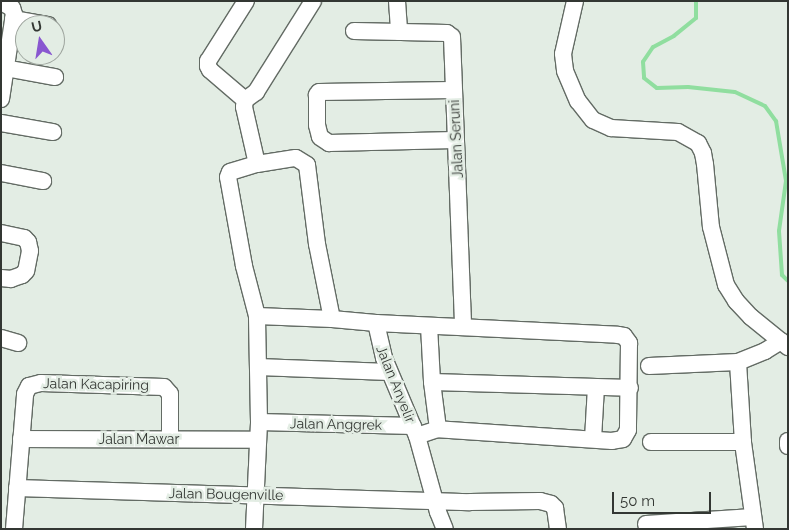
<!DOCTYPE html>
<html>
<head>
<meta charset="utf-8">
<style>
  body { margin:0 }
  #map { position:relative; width:789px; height:530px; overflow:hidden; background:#e3ede4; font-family:Raleway,sans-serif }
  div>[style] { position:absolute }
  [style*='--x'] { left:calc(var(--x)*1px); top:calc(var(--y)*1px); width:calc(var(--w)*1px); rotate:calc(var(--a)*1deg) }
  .stream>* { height:4px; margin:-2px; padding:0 2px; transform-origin:2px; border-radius:2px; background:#90de9f }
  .roads { filter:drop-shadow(1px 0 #636b64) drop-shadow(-1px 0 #636b64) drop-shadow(0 1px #636b64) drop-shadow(0 -1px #636b64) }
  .minor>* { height:16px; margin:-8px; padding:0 8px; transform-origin:8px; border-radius:8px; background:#fff }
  span { translate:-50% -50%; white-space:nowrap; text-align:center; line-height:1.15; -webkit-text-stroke:5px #e3ede4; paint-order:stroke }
  .street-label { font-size:14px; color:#333733 }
  .frame { position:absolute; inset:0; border:2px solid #333733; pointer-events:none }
  .north { position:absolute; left:15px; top:15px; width:50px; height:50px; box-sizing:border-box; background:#e3ede4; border:1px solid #9da49d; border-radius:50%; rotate:347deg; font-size:14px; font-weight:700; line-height:20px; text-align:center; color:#333733 }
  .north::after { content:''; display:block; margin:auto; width:18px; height:22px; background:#8957d0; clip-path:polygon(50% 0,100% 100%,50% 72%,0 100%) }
  .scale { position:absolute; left:612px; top:492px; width:99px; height:22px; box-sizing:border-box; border:2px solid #333733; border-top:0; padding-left:6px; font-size:15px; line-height:18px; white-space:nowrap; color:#333733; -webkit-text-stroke:4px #e3ede4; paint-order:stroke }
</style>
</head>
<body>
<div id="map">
  <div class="stream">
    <i style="--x:696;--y:1;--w:17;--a:90"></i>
    <i style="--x:696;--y:18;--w:28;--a:141"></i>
    <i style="--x:674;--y:36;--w:24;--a:152"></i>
    <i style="--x:653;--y:47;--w:18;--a:124"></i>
    <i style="--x:643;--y:62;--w:16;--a:86"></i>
    <i style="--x:644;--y:78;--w:16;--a:38"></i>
    <i style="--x:657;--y:88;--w:31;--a:-2"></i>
    <i style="--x:688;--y:87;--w:47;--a:6.1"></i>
    <i style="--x:735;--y:92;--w:33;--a:25"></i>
    <i style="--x:765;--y:106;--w:19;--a:54"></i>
    <i style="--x:776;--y:121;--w:61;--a:80.5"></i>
    <i style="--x:786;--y:181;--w:50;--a:98"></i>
    <i style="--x:779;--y:231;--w:44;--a:86.1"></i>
    <i style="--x:782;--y:275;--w:8;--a:45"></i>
  </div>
  <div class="roads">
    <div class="minor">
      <i style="--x:246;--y:1;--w:71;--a:122.3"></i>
      <i style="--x:208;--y:61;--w:5;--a:90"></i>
      <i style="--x:208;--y:66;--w:4;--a:63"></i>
      <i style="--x:210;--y:70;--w:46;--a:40.6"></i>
      <i style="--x:245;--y:100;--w:7;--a:98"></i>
      <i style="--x:244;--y:107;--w:58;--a:77.2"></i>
      <i style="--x:397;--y:1;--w:31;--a:86"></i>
      <i style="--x:575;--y:1;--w:54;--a:102.8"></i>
      <i style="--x:563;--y:54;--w:17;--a:83"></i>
      <i style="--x:565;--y:71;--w:33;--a:67"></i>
      <i style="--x:578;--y:101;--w:24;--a:52"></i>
      <i style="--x:593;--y:120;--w:20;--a:24"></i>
      <i style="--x:611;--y:128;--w:67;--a:3.4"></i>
      <i style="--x:678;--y:132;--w:23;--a:29"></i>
      <i style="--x:698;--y:143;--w:11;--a:63"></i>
      <i style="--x:703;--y:153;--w:11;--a:80"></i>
      <i style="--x:705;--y:164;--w:63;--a:84.6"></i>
      <i style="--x:711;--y:227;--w:60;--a:75.5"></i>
      <i style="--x:726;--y:285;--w:19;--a:58"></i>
      <i style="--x:736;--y:301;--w:22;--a:47"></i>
      <i style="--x:751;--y:317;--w:48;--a:39"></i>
      <i style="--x:1;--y:2;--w:13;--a:29"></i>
      <i style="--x:12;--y:8;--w:6;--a:72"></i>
      <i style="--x:14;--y:14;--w:86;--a:98.7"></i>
      <i style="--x:13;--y:19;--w:36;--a:10"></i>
      <i style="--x:354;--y:31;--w:93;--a:1.2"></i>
      <i style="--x:447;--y:33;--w:6;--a:39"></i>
      <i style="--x:452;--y:37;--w:290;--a:87.8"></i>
      <i style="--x:5;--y:68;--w:51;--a:10.2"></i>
      <i style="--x:453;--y:90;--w:134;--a:179.1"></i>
      <i style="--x:319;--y:92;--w:4;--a:124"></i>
      <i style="--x:317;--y:95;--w:30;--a:90"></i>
      <i style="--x:317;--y:125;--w:12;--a:76"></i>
      <i style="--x:320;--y:137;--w:11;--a:34"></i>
      <i style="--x:329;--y:143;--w:126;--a:-1.4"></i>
      <i style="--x:245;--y:100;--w:14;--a:-36"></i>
      <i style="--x:256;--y:92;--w:107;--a:-57.9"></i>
      <i style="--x:1;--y:123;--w:53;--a:9.8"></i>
      <i style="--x:1;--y:173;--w:43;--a:10.8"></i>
      <i style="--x:1;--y:233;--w:24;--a:12"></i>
      <i style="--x:24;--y:238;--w:6;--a:45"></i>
      <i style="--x:28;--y:242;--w:9;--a:77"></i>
      <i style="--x:30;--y:251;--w:20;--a:101"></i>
      <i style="--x:26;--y:271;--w:6;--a:135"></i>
      <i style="--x:22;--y:275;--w:12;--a:160"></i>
      <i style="--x:11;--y:279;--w:10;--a:-174"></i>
      <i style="--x:257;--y:316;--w:75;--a:2.3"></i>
      <i style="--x:332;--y:319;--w:44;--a:5.2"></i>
      <i style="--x:376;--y:323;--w:36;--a:77"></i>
      <i style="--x:384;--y:358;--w:85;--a:67.1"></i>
      <i style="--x:417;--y:436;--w:79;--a:74.6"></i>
      <i style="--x:438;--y:512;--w:18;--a:68"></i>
      <i style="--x:376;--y:323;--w:242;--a:2.8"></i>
      <i style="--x:618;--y:335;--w:6;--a:9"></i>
      <i style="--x:624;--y:336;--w:9;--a:54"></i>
      <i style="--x:629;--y:343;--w:87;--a:90.7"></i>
      <i style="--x:628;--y:430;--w:10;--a:119"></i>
      <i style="--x:623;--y:439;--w:11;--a:170"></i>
      <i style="--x:612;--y:441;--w:174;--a:-176.1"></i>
      <i style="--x:438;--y:429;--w:22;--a:162"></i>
      <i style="--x:429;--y:326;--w:56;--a:86.9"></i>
      <i style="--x:432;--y:382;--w:47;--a:82.7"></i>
      <i style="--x:1;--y:338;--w:18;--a:16"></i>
      <i style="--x:649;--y:366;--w:89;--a:-2.6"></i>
      <i style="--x:258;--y:367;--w:131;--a:2.2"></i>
      <i style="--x:432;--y:382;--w:198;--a:1.7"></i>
      <i style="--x:259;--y:422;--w:154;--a:1.5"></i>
      <i style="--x:21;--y:439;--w:236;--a:0.2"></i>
      <i style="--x:593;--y:439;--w:52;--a:-86.7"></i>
      <i style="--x:788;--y:441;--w:5;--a:90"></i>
      <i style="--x:651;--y:442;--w:92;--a:0"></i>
      <i style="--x:17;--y:488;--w:453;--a:1.8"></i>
      <i style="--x:470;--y:502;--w:70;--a:-0.8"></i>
      <i style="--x:540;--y:501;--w:11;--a:15"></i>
      <i style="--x:551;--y:504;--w:6;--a:45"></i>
      <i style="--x:555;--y:508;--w:21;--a:82"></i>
      <i style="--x:646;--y:524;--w:107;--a:-3.7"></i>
      <i style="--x:14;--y:529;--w:135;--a:-85.3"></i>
      <i style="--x:25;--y:394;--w:9;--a:-63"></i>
      <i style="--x:29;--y:386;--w:12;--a:-14"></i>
      <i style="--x:41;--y:383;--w:123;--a:1.9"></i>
      <i style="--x:164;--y:387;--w:9;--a:49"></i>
      <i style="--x:170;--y:394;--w:44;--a:90"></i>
      <i style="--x:254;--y:529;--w:107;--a:-87.3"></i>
      <i style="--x:259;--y:422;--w:106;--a:-91.1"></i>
      <i style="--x:257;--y:316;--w:52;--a:-104.6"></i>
      <i style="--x:244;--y:266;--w:90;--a:-100.2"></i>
      <i style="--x:228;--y:177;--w:5;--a:-68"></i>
      <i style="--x:230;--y:172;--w:28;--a:-17"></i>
      <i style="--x:257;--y:164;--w:39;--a:-9"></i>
      <i style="--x:296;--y:158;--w:13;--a:32"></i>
      <i style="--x:307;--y:165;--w:80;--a:82.8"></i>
      <i style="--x:317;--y:244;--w:76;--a:78.7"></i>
      <i style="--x:755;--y:529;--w:88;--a:-97.9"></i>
      <i style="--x:743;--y:442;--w:80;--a:-93.6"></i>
      <i style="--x:738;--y:362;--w:29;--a:-22"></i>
      <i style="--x:765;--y:351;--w:19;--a:-32"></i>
    </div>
  </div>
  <div class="street-label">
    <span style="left:456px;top:139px;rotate:-93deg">Jalan Seruni</span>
    <span style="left:96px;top:384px;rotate:1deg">Jalan Kacapiring</span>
    <span style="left:396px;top:384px;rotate:68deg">Jalan Anyelir</span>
    <span style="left:336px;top:424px;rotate:1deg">Jalan Anggrek</span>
    <span style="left:139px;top:439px">Jalan Mawar</span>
    <span style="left:226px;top:494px;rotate:1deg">Jalan Bougenville</span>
  </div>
  <div class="frame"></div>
  <div class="north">U</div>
  <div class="scale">50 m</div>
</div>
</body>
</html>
